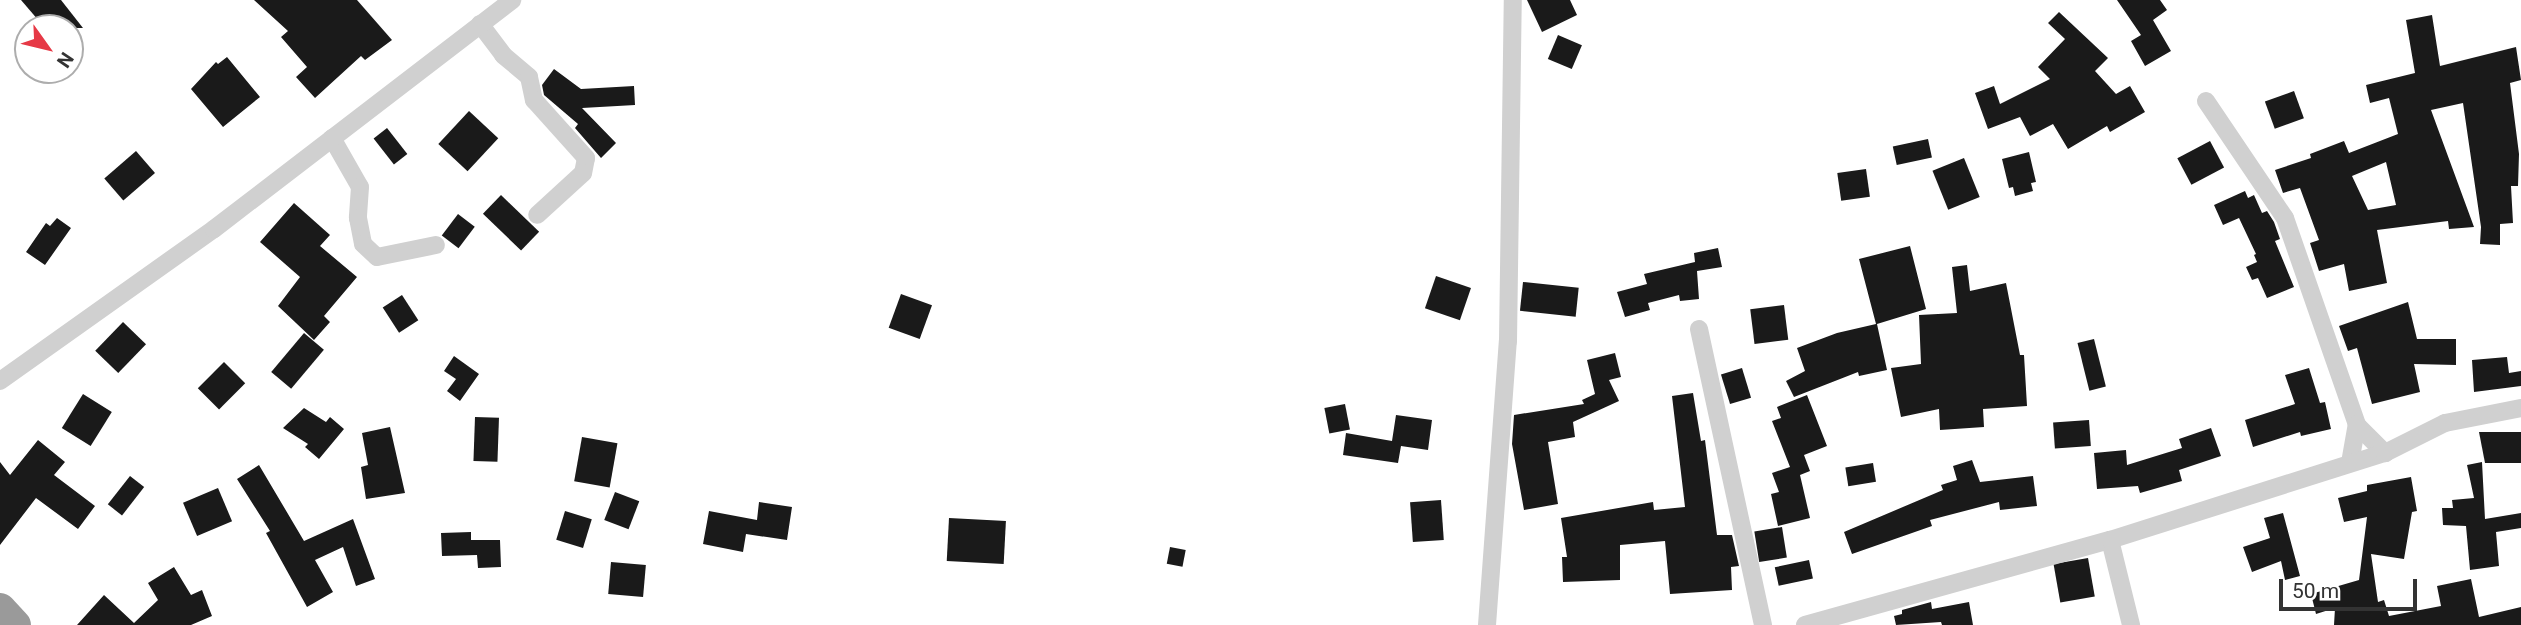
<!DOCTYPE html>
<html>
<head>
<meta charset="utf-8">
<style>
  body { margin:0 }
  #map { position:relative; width:2521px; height:625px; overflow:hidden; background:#fff; font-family:Roboto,sans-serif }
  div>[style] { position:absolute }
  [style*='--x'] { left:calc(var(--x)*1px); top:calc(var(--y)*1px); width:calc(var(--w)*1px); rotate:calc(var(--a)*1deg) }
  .building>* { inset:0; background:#1a1a1a; transform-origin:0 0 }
  .street>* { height:18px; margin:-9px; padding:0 9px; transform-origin:9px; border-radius:9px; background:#d0d0d0 }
  .highway>* { height:32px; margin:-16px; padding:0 16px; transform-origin:16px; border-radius:16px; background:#9a9a9a }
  span { translate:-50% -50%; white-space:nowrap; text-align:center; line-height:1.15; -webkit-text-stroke:7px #fff; paint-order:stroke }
  .north { position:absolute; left:14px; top:14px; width:70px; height:70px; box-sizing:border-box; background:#fff; border:2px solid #adadad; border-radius:50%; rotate:124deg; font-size:19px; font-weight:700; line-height:28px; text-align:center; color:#333 }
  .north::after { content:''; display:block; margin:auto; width:24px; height:32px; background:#e63946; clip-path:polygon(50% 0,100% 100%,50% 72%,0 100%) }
  .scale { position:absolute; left:2279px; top:579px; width:138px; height:32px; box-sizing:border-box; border:4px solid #333; border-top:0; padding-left:9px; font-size:21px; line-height:24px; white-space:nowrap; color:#333; -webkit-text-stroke:5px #fff; paint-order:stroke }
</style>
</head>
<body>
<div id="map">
  <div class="building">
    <i style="clip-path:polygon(21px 0,61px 0,83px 28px,45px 28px)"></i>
    <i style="clip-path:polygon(254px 0,357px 0,392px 40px,365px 60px,361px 56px,315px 98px,296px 77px,307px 67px,281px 37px,288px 31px)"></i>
    <i style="clip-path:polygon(1527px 0,1570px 0,1577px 15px,1542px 32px)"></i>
    <i style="clip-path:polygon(2117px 0,2160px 0,2167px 10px,2153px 20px,2171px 51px,2145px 66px,2131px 41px,2141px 35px)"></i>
    <i style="clip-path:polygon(2059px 12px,2108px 58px,2095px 71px,2116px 94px,2130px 86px,2145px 112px,2110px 132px,2107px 126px,2068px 149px,2053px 124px,2030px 136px,2020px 117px,1988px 129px,1975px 93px,1994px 86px,2000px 104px,2050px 79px,2038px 67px,2065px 39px,2048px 23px)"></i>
    <i style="clip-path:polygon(evenodd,2432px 15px,2440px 66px,2516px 47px,2521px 80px,2510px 83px,2519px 154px,2518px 186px,2511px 186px,2513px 223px,2500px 224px,2500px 245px,2480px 244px,2481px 227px,2463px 103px,2431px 110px,2474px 227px,2449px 229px,2448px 221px,2377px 230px,2387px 283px,2349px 291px,2344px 264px,2319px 271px,2310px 243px,2319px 240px,2300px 188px,2283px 193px,2275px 170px,2311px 158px,2310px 154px,2344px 141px,2349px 153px,2398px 134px,2389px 98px,2370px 103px,2366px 85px,2415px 73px,2406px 20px,2432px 15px,2386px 162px,2396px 205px,2368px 210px,2352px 176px,2386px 162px)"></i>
    <i style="left:1558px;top:35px;width:26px;height:26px;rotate:23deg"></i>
    <i style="clip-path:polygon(227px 57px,260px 97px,223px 127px,191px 89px,216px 62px,218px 64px)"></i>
    <i style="clip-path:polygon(554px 69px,581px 89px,634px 86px,635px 105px,582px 108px,616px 143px,601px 158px,575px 128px,578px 124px,544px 95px,542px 85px)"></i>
    <i style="left:2294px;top:91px;width:29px;height:31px;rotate:70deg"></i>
    <i style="left:469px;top:111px;width:40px;height:45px;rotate:43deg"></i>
    <i style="left:387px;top:128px;width:33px;height:17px;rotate:52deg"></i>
    <i style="left:1928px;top:139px;width:19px;height:36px;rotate:78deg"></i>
    <i style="left:2210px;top:141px;width:30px;height:37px;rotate:62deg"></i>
    <i style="left:136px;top:151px;width:29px;height:42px;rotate:49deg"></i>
    <i style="clip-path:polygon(2029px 152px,2036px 182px,2031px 183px,2033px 191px,2015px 196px,2013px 187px,2009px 188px,2002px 159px)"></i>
    <i style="left:1964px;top:158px;width:42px;height:34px;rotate:68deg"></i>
    <i style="left:1866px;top:169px;width:28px;height:29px;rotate:82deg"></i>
    <i style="clip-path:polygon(2245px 191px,2248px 198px,2254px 195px,2262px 213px,2267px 211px,2274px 222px,2280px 239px,2275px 241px,2294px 287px,2267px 298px,2258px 278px,2252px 280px,2246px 267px,2257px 262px,2254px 255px,2256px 254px,2239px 218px,2223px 225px,2214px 205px)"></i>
    <i style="left:501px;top:195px;width:53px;height:26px;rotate:44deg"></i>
    <i style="clip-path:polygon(294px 203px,330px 235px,320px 246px,357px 277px,324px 316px,330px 322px,314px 340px,278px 306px,300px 277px,260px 242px)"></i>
    <i style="left:458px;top:214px;width:21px;height:27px;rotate:37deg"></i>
    <i style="clip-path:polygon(57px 218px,71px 228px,45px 265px,26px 252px,46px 223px,50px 226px)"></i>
    <i style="clip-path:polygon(1910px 246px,1926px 309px,1877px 324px,1887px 370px,1859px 376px,1858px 372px,1794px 397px,1786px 381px,1805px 371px,1797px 348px,1837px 333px,1876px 324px,1859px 259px)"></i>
    <i style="clip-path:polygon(1718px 248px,1722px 267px,1697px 271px,1699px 299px,1680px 301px,1679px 295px,1648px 303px,1650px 310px,1625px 317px,1617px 292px,1647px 284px,1644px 274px,1695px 262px,1694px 253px)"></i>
    <i style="clip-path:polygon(1967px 265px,1970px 291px,2006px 283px,2020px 355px,2024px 355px,2027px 406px,1983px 409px,1984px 427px,1940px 430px,1939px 409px,1901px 417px,1891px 368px,1921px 364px,1919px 315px,1957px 313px,1952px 267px)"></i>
    <i style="left:1436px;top:276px;width:37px;height:34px;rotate:19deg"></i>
    <i style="left:1523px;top:282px;width:56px;height:29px;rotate:6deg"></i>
    <i style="left:901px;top:294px;width:33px;height:36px;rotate:20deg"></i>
    <i style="left:402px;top:295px;width:30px;height:23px;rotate:57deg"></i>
    <i style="clip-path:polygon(2408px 302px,2417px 339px,2456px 339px,2456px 365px,2414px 364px,2420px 392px,2372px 404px,2357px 348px,2348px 351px,2339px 326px)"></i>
    <i style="left:1784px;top:305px;width:35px;height:34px;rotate:83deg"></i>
    <i style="left:123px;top:322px;width:32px;height:40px;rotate:44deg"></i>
    <i style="left:304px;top:333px;width:26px;height:51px;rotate:40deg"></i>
    <i style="left:2094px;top:339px;width:49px;height:17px;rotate:76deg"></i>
    <i style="clip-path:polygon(1615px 353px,1621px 377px,1609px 380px,1619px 401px,1573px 422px,1575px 437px,1548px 442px,1558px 504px,1524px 510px,1512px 444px,1514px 415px,1584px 404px,1582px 400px,1595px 394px,1587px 360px)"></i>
    <i style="clip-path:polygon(454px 356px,479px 374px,460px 401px,447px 391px,456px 379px,444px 371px)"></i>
    <i style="clip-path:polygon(2507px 357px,2509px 373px,2521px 371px,2521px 386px,2474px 392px,2472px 360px)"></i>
    <i style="left:224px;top:362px;width:30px;height:37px;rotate:45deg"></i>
    <i style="left:1742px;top:368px;width:31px;height:22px;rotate:73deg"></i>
    <i style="clip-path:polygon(2309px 368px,2320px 403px,2325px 402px,2331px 429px,2301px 436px,2300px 432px,2253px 447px,2245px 420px,2295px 404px,2285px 375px)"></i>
    <i style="clip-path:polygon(1693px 393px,1701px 441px,1705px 440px,1717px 535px,1732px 535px,1739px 566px,1731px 567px,1732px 590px,1670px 594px,1665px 541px,1620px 545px,1620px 580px,1563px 582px,1562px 557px,1567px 557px,1561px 518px,1653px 502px,1654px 510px,1685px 507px,1672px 396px)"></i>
    <i style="left:83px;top:394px;width:34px;height:40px;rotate:32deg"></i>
    <i style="clip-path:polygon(1807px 395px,1827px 446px,1804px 455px,1810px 471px,1800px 475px,1810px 518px,1778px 526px,1771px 494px,1779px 492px,1772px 473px,1790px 467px,1772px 421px,1781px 418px,1777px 407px)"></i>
    <i style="left:1345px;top:404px;width:26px;height:21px;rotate:79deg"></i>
    <i style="clip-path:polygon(304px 408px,326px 422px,330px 417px,344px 429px,319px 459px,305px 447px,308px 444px,283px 428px)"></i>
    <i style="clip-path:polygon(1396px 415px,1432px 420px,1428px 450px,1401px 446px,1398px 463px,1343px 455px,1346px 433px,1392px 441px)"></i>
    <i style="left:475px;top:417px;width:24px;height:44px;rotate:2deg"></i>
    <i style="left:2089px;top:420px;width:26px;height:36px;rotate:86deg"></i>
    <i style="clip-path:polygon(390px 427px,405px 493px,366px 499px,361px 467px,368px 465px,362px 433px)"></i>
    <i style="clip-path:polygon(2211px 428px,2221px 456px,2179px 470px,2182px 481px,2140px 493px,2138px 486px,2097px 489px,2094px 453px,2126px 450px,2127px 465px,2182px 448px,2179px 439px)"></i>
    <i style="clip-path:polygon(2479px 432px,2521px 432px,2521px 463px,2485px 463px)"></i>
    <i style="left:582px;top:437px;width:36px;height:45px;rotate:10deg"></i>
    <i style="clip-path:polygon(38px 440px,65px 462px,54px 475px,95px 506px,78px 529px,36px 498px,0 545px,0 462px,10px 475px)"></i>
    <i style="clip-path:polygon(1972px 460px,1980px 482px,2033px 476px,2037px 506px,2000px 510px,1999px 502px,1930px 520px,1932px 526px,1852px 554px,1844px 532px,1943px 490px,1941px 485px,1957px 480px,1953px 466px)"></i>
    <i style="clip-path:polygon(2482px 462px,2485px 519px,2521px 513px,2521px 528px,2496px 532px,2499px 566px,2470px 570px,2466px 526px,2443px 525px,2442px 508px,2453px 508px,2452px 500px,2474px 498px,2467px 465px)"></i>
    <i style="left:1873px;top:463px;width:19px;height:28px;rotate:81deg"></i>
    <i style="clip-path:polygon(259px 465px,304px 541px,353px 519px,375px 579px,356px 586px,343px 547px,315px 560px,333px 592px,307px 607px,266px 533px,270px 531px,237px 479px)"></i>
    <i style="left:130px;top:476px;width:18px;height:36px;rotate:38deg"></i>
    <i style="clip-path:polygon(2411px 477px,2417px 511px,2412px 512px,2404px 559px,2371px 554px,2378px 602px,2384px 600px,2389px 616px,2441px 606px,2437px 586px,2471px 579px,2479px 617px,2521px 607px,2521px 625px,2334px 625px,2335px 608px,2316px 614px,2311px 594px,2359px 580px,2367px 517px,2344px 522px,2338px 498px,2367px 491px,2367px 485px)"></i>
    <i style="left:218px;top:488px;width:36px;height:38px;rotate:67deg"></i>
    <i style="left:615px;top:492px;width:26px;height:30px;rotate:21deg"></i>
    <i style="left:1441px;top:500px;width:40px;height:31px;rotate:86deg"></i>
    <i style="clip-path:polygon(759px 502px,792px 507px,787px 540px,746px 534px,743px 552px,703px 544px,709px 511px,757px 520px)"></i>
    <i style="left:565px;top:511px;width:28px;height:30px;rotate:17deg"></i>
    <i style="clip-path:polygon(2283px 513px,2300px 576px,2285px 580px,2281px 561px,2252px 572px,2243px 547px,2270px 538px,2264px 518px)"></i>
    <i style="left:949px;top:518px;width:57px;height:43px;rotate:3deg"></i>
    <i style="left:1782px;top:527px;width:31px;height:28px;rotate:81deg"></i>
    <i style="clip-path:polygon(471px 532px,471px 540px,500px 540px,501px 567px,478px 568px,477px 555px,442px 556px,441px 533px)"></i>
    <i style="left:1170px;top:547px;width:16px;height:17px;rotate:11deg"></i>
    <i style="left:2088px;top:558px;width:39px;height:35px;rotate:80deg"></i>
    <i style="left:1809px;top:560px;width:19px;height:35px;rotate:78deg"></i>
    <i style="left:611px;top:562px;width:35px;height:32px;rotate:5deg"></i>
    <i style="clip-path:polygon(174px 567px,191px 595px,202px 590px,212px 616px,191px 625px,77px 625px,104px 595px,134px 623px,158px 600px,148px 583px)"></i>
    <i style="clip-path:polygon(1931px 602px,1932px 609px,1969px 602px,1973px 625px,1942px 625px,1941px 622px,1896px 625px,1894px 616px,1902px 614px,1902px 610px)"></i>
  </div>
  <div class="street">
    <i style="--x:480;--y:24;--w:39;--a:53"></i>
    <i style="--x:503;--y:55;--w:34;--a:40"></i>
    <i style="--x:529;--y:77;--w:24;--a:78"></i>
    <i style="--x:534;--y:100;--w:78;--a:48.1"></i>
    <i style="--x:586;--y:158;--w:15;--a:101"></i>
    <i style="--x:583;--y:173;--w:62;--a:137.6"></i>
    <i style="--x:2206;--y:101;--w:141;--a:56"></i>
    <i style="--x:2285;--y:218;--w:219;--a:70.8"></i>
    <i style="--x:2357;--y:425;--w:40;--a:45"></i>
    <i style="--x:332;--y:138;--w:56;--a:60.3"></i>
    <i style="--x:360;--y:187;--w:31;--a:94"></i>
    <i style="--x:358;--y:218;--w:26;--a:79"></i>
    <i style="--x:363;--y:244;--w:19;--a:43"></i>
    <i style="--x:377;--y:257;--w:60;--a:-11.5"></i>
    <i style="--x:1699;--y:329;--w:303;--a:77.8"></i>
    <i style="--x:0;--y:381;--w:262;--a:-35.4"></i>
    <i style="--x:214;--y:229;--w:376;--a:-37.5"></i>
    <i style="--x:2350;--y:463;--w:39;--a:-80"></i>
    <i style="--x:2110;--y:540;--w:88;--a:76.1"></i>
    <i style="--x:1487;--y:625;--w:285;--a:-85.8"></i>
    <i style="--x:1508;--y:341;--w:341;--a:-89.2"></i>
    <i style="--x:1805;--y:625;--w:317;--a:-15.6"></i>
    <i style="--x:2110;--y:540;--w:288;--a:-17.6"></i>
    <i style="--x:2385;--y:453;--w:67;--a:-26.6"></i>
    <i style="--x:2445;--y:423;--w:77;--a:-11.2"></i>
  </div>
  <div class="highway">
    <i style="--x:0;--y:609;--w:22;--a:47"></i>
  </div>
  <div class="north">N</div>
  <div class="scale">50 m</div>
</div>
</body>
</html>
